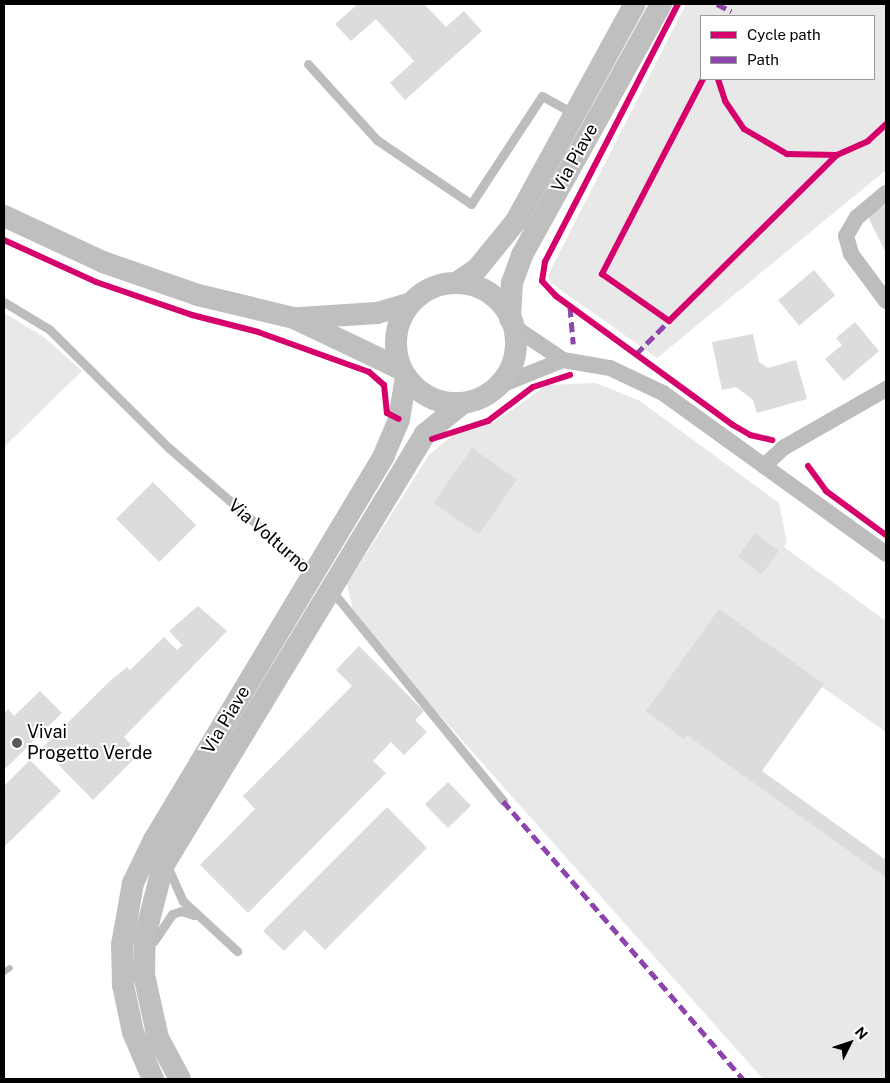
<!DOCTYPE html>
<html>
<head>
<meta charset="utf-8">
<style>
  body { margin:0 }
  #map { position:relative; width:890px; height:1083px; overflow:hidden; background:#fff; font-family:"Public Sans",sans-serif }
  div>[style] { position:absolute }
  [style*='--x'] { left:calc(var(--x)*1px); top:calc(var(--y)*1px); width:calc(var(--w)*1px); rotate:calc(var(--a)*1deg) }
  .green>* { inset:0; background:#e8e8e8 }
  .stream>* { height:6px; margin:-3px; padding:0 3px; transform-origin:3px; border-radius:3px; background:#bababa }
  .building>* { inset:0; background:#dcdcdc; transform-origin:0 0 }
  .lane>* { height:9px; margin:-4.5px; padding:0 4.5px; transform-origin:4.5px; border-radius:4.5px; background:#bdbdbd }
  .street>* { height:16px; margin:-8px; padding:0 8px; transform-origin:8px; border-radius:8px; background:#bdbdbd }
  .secondary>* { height:22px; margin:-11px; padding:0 11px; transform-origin:11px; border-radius:11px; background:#bfbfbf }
  .secondary>.ring { margin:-11px; padding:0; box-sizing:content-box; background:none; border:22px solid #bfbfbf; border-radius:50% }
  .quiet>* { height:5px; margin-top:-2.5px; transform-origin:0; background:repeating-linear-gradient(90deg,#8e44ad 0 10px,transparent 0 15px) }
  .cycleway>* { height:6px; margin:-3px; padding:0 3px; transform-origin:3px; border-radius:3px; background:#d6006c }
  .dots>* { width:14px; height:14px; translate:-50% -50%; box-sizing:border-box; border:2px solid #fff; border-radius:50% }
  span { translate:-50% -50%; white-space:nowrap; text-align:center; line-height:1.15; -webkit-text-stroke:4px #fff; paint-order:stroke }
  .street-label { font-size:18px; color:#000 }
  .poi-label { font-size:18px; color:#000 }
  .left { translate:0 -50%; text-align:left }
  .frame { position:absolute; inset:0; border:5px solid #000; pointer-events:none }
  .legend { position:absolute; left:700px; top:15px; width:175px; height:65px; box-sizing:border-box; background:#fff; border:1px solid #999; margin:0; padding:6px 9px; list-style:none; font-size:15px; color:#000 }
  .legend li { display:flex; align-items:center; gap:10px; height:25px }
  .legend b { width:25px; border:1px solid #999 }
  .north { position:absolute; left:825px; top:1018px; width:50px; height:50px; -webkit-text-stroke:4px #fff; paint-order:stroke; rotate:49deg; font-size:14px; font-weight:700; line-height:20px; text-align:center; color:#000 }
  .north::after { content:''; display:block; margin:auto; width:18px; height:22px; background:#000; clip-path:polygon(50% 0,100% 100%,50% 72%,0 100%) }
</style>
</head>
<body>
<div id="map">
  <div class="green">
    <i style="clip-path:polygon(evenodd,686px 4px,886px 4px,886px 170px,657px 358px,551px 283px,548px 275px,686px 4px,874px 16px,874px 79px,701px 79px,701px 16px,874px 16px)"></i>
    <i style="clip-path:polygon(4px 313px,44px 337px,82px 371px,4px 447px)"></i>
    <i style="clip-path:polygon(596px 383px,640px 401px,779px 503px,787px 542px,784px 547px,886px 621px,886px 732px,822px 687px,686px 735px,886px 878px,886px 1079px,763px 1079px,413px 685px,353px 610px,347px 584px,429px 455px,454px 434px,493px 423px,547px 385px)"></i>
  </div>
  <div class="stream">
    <i style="--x:4;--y:972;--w:7;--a:-34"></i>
  </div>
  <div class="building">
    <i style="clip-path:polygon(358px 4px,424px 4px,446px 27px,464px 11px,482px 31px,405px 100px,390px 83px,414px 61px,376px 19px,351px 41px,335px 24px)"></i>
    <i style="clip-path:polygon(886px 205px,886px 253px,867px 215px)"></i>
    <i style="left:814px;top:270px;width:33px;height:47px;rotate:50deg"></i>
    <i style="clip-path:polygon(855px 322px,879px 351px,844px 381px,825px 359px,842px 345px,836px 338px)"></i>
    <i style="clip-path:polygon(753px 334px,759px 362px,768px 368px,796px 360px,807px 399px,757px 413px,753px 400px,736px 387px,722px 390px,712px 342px)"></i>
    <i style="left:472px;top:448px;width:55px;height:67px;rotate:35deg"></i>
    <i style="left:153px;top:482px;width:61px;height:52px;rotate:45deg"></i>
    <i style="left:755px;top:533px;width:30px;height:29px;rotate:37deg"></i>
    <i style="clip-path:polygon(198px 606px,227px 631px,124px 737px,131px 744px,124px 751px,133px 760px,93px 800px,42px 748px,110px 681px,127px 667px,130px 670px,164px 637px,177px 650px,182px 645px,169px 631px)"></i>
    <i style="clip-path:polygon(719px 609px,824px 684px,762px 771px,886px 860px,886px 878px,686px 735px,684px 739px,646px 711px)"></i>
    <i style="clip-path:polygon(359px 646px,424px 711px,415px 720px,427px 732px,404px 755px,391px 742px,373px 761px,386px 773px,248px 913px,200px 865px,255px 809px,243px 796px,352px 686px,336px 670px)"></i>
    <i style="clip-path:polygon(40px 691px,62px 713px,4px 770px,4px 713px,8px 709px,14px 716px)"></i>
    <i style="clip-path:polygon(30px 760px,61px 791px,4px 847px,4px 786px)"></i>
    <i style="left:448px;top:782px;width:33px;height:32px;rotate:46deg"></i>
    <i style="clip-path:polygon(387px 807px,427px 848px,325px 950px,305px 930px,284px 951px,263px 931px)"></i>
  </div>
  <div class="lane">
    <i style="--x:308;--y:64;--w:103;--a:47.8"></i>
    <i style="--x:377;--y:140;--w:114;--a:34.2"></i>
    <i style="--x:471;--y:204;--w:129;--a:-56.7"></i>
    <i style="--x:542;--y:96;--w:38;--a:29"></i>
    <i style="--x:4;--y:302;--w:52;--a:31"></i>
    <i style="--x:49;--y:329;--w:169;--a:44.8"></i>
    <i style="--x:169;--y:448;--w:191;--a:41"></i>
    <i style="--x:332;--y:591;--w:271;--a:50.8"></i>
    <i style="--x:169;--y:870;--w:34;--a:66"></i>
    <i style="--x:183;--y:901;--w:74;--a:42.8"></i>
    <i style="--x:154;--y:941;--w:32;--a:-56"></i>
    <i style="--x:172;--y:914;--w:9;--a:-18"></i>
    <i style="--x:181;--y:911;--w:14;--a:17"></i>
  </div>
  <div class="street">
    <i style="--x:886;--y:193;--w:38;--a:140"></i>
    <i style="--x:857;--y:217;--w:22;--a:120"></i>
    <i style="--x:846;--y:236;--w:19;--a:74"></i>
    <i style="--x:851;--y:254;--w:59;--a:53.3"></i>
    <i style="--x:514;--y:327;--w:59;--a:34"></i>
    <i style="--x:563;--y:360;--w:48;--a:9.7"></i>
    <i style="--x:610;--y:368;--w:59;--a:25.3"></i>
    <i style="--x:663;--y:393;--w:275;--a:35.8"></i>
    <i style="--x:496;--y:387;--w:72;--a:-21.9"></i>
    <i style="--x:764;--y:466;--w:26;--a:-43"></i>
    <i style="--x:783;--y:448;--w:119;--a:-29.8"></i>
  </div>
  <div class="secondary">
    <i style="--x:4;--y:216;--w:109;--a:24.9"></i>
    <i style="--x:103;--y:262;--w:101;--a:19.2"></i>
    <i style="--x:198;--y:295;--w:99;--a:13.5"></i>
    <i style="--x:294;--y:318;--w:119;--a:25.5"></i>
    <i style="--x:456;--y:283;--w:25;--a:-34"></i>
    <i style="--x:477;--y:269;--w:62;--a:-50.9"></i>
    <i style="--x:516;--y:221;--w:247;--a:-61.3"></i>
    <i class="ring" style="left:396px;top:283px;width:98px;height:98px"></i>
    <i style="--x:300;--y:318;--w:77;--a:-3.7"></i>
    <i style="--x:377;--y:313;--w:35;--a:-16"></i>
    <i style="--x:510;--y:319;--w:36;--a:-87"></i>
    <i style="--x:512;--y:283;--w:30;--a:-70"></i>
    <i style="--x:522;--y:255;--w:287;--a:-61"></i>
    <i style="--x:153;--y:1079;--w:51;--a:-113.1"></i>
    <i style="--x:133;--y:1032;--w:48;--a:-102"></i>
    <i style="--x:123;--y:985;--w:40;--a:-91.4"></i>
    <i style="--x:122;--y:945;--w:63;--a:-79.9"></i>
    <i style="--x:133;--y:883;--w:48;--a:-64"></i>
    <i style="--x:154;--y:840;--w:448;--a:-59.1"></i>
    <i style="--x:384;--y:455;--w:39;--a:-67"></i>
    <i style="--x:399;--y:419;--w:43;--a:-80.5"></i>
    <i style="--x:180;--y:1079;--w:47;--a:-118.2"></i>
    <i style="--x:158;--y:1038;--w:65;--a:-102.5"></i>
    <i style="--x:144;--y:975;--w:39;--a:-89"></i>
    <i style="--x:145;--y:936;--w:72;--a:-75.6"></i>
    <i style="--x:163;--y:866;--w:505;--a:-58.76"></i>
    <i style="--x:425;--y:434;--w:49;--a:-39.2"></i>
  </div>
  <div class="quiet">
    <i style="--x:717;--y:4;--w:16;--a:27"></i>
    <i style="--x:570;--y:307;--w:37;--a:85"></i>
    <i style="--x:636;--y:354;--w:47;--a:-45"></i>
    <i style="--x:503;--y:801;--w:367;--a:49.2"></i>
  </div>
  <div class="cycleway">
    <i style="--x:678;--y:4;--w:290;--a:117.3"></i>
    <i style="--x:545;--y:262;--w:19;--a:99"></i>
    <i style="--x:542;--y:281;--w:21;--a:47"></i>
    <i style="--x:556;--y:296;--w:219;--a:36.1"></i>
    <i style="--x:733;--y:425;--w:20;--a:30"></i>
    <i style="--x:750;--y:435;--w:23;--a:13"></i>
    <i style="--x:703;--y:79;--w:220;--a:117.4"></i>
    <i style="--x:602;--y:274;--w:82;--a:35"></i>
    <i style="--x:669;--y:321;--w:236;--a:-44.7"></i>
    <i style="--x:718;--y:79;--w:23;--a:72"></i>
    <i style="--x:725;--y:101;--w:34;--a:56"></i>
    <i style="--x:744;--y:129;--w:50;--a:30.2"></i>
    <i style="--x:787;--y:154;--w:50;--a:1.1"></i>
    <i style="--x:837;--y:155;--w:34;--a:-24"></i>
    <i style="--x:868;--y:141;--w:25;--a:-43"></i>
    <i style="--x:4;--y:240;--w:101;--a:24.5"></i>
    <i style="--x:96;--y:282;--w:102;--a:19"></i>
    <i style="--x:192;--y:315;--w:68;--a:14.4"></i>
    <i style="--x:258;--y:332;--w:118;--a:19.8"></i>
    <i style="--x:369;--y:372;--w:20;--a:41"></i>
    <i style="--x:384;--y:385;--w:28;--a:84"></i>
    <i style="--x:387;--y:413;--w:13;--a:27"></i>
    <i style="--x:432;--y:439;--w:59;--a:-17.8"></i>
    <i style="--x:488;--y:421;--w:56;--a:-37.1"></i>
    <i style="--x:533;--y:387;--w:39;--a:-18"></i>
    <i style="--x:808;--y:466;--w:31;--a:54"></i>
    <i style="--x:826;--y:491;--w:74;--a:36.3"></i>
  </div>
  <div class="dots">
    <i style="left:17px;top:743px;background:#595959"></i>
  </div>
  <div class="street-label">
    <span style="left:575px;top:158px;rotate:-61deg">Via Piave</span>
    <span style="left:269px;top:536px;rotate:41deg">Via Volturno</span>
    <span style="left:226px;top:720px;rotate:-59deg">Via Piave</span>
  </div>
  <div class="poi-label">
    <span class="left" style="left:27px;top:743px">Vivai<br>Progetto Verde</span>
  </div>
  <div class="frame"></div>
  <ul class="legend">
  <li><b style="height:6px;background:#d6006c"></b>Cycle path</li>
  <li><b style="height:6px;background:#8e44ad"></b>Path</li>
  </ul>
  <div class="north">N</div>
</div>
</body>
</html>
